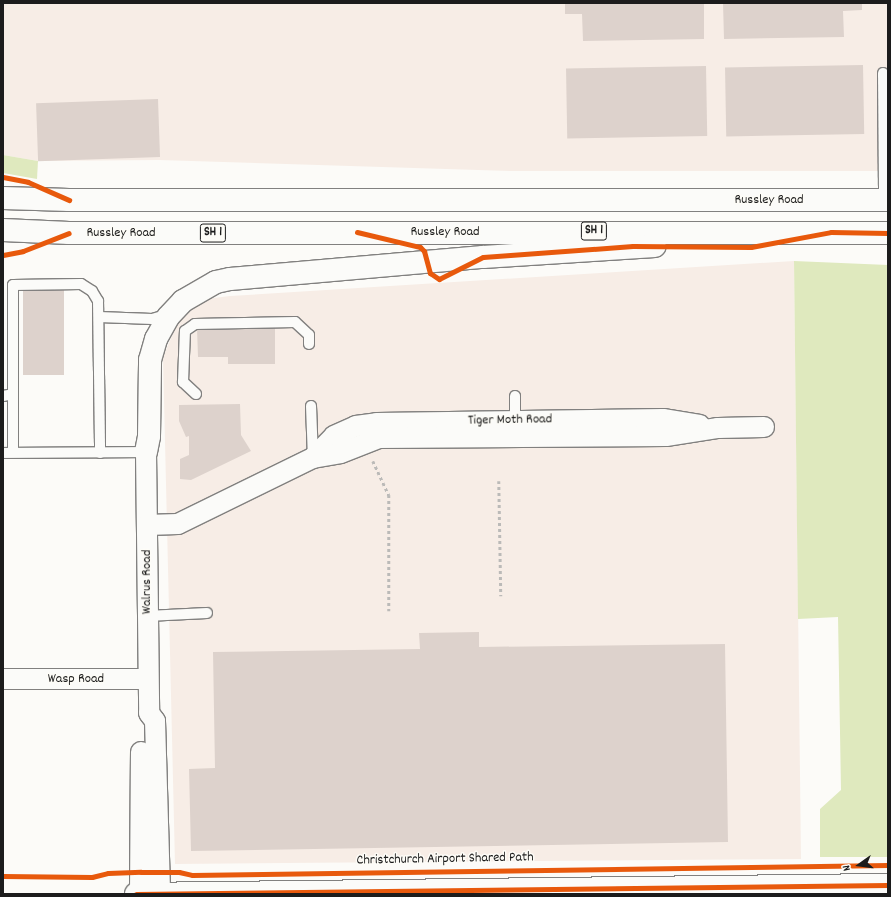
<!DOCTYPE html>
<html>
<head>
<meta charset="utf-8">
<style>
  body { margin:0 }
  #map { position:relative; width:891px; height:897px; overflow:hidden; background:#fcfbf8; font-family:Dekko,sans-serif }
  div>[style] { position:absolute }
  [style*='--x'] { left:calc(var(--x)*1px); top:calc(var(--y)*1px); width:calc(var(--w)*1px); rotate:calc(var(--a)*1deg) }
  .built>* { inset:0; background:#f7ede6 }
  .green>* { inset:0; background:#dfe9be }
  .building>* { inset:0; background:#ddd2cc; transform-origin:0 0 }
  .path>* { height:2.5px; margin-top:-1.25px; transform-origin:0; background:repeating-linear-gradient(90deg,#bbbab8 0 3px,transparent 0 6px) }
  .roads { filter:drop-shadow(1px 0 #81807f) drop-shadow(-1px 0 #81807f) drop-shadow(0 1px #81807f) drop-shadow(0 -1px #81807f) }
  .service>* { height:10px; margin:-5px; padding:0 5px; transform-origin:5px; border-radius:5px; background:#fbfbf9 }
  .minor>* { height:20px; margin:-10px; padding:0 10px; transform-origin:10px; border-radius:10px; background:#fbfbf9 }
  .tertiary>* { height:22px; margin:-11px; padding:0 11px; transform-origin:11px; border-radius:11px; background:#fbfbf9 }
  .trunk>* { height:22px; margin:-11px; padding:0 11px; transform-origin:11px; border-radius:11px; background:#fbfbf9 }
  .cycleway>* { height:5px; margin:-2.5px; padding:0 2.5px; transform-origin:2.5px; border-radius:2.5px; background:#e8590c }
  span { translate:-50% -50%; white-space:nowrap; text-align:center; line-height:1.15; -webkit-text-stroke:3px #fdfcf7; paint-order:stroke }
  .shield-label span { padding:1px 3px; background:#fdfcf7; border:1px solid; border-radius:3px; -webkit-text-stroke-width:0 }
  .shield-label { font-size:13px; color:#1c1c1c; font-weight:700 }
  .street-label { font-size:14px; color:#1c1c1c }
  .frame { position:absolute; inset:0; border:4px solid #1c1c1c; pointer-events:none }
  .north { position:absolute; left:839px; top:845px; width:40px; height:40px; -webkit-text-stroke:3px #fdfcf7; paint-order:stroke; rotate:256deg; font-size:11px; font-weight:700; line-height:16px; text-align:center; color:#1c1c1c }
  .north::after { content:''; display:block; margin:auto; width:14px; height:18px; background:#1c1c1c; clip-path:polygon(50% 0,100% 100%,50% 72%,0 100%) }
</style>
</head>
<body>
<div id="map">
  <div class="built">
    <i style="clip-path:polygon(3px 3px,888px 3px,888px 171px,510px 171px,159px 160px,38px 161px,3px 155px)"></i>
    <i style="clip-path:polygon(794px 261px,801px 859px,175px 864px,163px 357px,179px 319px,206px 299px,230px 296px)"></i>
  </div>
  <div class="green">
    <i style="clip-path:polygon(3px 155px,38px 161px,37px 179px,3px 173px)"></i>
    <i style="clip-path:polygon(794px 261px,888px 265px,888px 857px,820px 857px,820px 809px,841px 790px,838px 617px,798px 619px)"></i>
  </div>
  <div class="building">
    <i style="clip-path:polygon(565px 3px,704px 3px,704px 39px,583px 41px,582px 14px,565px 14px)"></i>
    <i style="clip-path:polygon(723px 3px,862px 3px,862px 10px,843px 11px,844px 37px,724px 39px)"></i>
    <i style="left:863px;top:65px;width:69px;height:138px;rotate:89deg"></i>
    <i style="left:706px;top:66px;width:70px;height:140px;rotate:89deg"></i>
    <i style="left:158px;top:99px;width:58px;height:122px;rotate:88deg"></i>
    <i style="left:23px;top:281px;width:41px;height:94px"></i>
    <i style="clip-path:polygon(197px 328px,275px 328px,275px 364px,228px 364px,228px 357px,198px 357px)"></i>
    <i style="clip-path:polygon(240px 404px,241px 435px,251px 451px,191px 480px,180px 479px,180px 459px,189px 455px,189px 436px,186px 437px,179px 421px,179px 405px)"></i>
    <i style="clip-path:polygon(479px 632px,479px 647px,725px 644px,728px 842px,191px 851px,189px 769px,215px 768px,213px 652px,420px 649px,419px 633px)"></i>
  </div>
  <div class="path">
    <i style="--x:373;--y:461;--w:38;--a:65"></i>
    <i style="--x:389;--y:495;--w:116;--a:90"></i>
    <i style="--x:499;--y:481;--w:115;--a:89"></i>
  </div>
  <div class="roads">
    <div class="service">
      <i style="--x:883;--y:73;--w:127;--a:89.5"></i>
      <i style="--x:99;--y:317;--w:53;--a:2.2"></i>
      <i style="--x:152;--y:319;--w:15;--a:-16"></i>
      <i style="--x:196;--y:394;--w:18;--a:-137"></i>
      <i style="--x:183;--y:382;--w:51;--a:-87.8"></i>
      <i style="--x:185;--y:331;--w:12;--a:-35"></i>
      <i style="--x:195;--y:324;--w:100;--a:-1.1"></i>
      <i style="--x:295;--y:322;--w:19;--a:43"></i>
      <i style="--x:309;--y:335;--w:9;--a:90"></i>
      <i style="--x:3;--y:396;--w:10;--a:-11"></i>
      <i style="--x:515;--y:396;--w:23;--a:90"></i>
      <i style="--x:311;--y:406;--w:52;--a:87.8"></i>
      <i style="--x:13;--y:452;--w:167;--a:-90"></i>
      <i style="--x:13;--y:285;--w:68;--a:-0.8"></i>
      <i style="--x:81;--y:284;--w:13;--a:32"></i>
      <i style="--x:92;--y:291;--w:12;--a:59"></i>
      <i style="--x:98;--y:301;--w:152;--a:89.2"></i>
      <i style="--x:3;--y:453;--w:143;--a:-0.4"></i>
      <i style="--x:147;--y:616;--w:60;--a:-2.9"></i>
    </div>
    <div class="minor">
      <i style="--x:146;--y:452;--w:261;--a:89.3"></i>
      <i style="--x:149;--y:713;--w:10;--a:53"></i>
      <i style="--x:155;--y:721;--w:173;--a:88.3"></i>
      <i style="--x:313;--y:458;--w:30;--a:-46"></i>
      <i style="--x:334;--y:436;--w:24;--a:-24"></i>
      <i style="--x:356;--y:426;--w:21;--a:-8"></i>
      <i style="--x:377;--y:423;--w:286;--a:-0.8"></i>
      <i style="--x:663;--y:419;--w:37;--a:9"></i>
      <i style="--x:147;--y:525;--w:31;--a:-2"></i>
      <i style="--x:178;--y:524;--w:150;--a:-26.1"></i>
      <i style="--x:313;--y:458;--w:28;--a:-10"></i>
      <i style="--x:341;--y:453;--w:41;--a:-21.5"></i>
      <i style="--x:379;--y:438;--w:287;--a:-0.4"></i>
      <i style="--x:666;--y:436;--w:53;--a:-8.7"></i>
      <i style="--x:718;--y:428;--w:46;--a:-1.2"></i>
      <i style="--x:3;--y:679;--w:145;--a:0"></i>
      <i style="--x:140;--y:894;--w:142;--a:-89.6"></i>
    </div>
    <div class="tertiary">
      <i style="--x:136;--y:894;--w:752;--a:-0.69"></i>
    </div>
    <div class="trunk">
      <i style="--x:3;--y:198;--w:66;--a:1.7"></i>
      <i style="--x:69;--y:200;--w:819;--a:0"></i>
      <i style="--x:3;--y:230;--w:66;--a:2.6"></i>
      <i style="--x:69;--y:233;--w:819;--a:0"></i>
      <i style="--x:146;--y:452;--w:16;--a:-79"></i>
      <i style="--x:149;--y:436;--w:76;--a:-89.2"></i>
      <i style="--x:150;--y:360;--w:22;--a:-74"></i>
      <i style="--x:156;--y:339;--w:25;--a:-61"></i>
      <i style="--x:168;--y:317;--w:22;--a:-47"></i>
      <i style="--x:183;--y:301;--w:38;--a:-30"></i>
      <i style="--x:216;--y:282;--w:14;--a:-12"></i>
      <i style="--x:230;--y:279;--w:254;--a:-5"></i>
      <i style="--x:483;--y:257;--w:172;--a:-3.7"></i>
    </div>
  </div>
  <div class="cycleway">
    <i style="--x:3;--y:177;--w:25;--a:11"></i>
    <i style="--x:28;--y:182;--w:45;--a:23.7"></i>
    <i style="--x:357;--y:232;--w:65;--a:13.4"></i>
    <i style="--x:420;--y:247;--w:6;--a:45"></i>
    <i style="--x:424;--y:251;--w:23;--a:75"></i>
    <i style="--x:430;--y:273;--w:11;--a:34"></i>
    <i style="--x:439;--y:279;--w:49;--a:-26.6"></i>
    <i style="--x:483;--y:257;--w:150;--a:-4.2"></i>
    <i style="--x:633;--y:246;--w:118;--a:0.5"></i>
    <i style="--x:751;--y:247;--w:81;--a:-10.6"></i>
    <i style="--x:831;--y:232;--w:57;--a:1"></i>
    <i style="--x:3;--y:255;--w:20;--a:-11"></i>
    <i style="--x:23;--y:251;--w:49;--a:-21.4"></i>
    <i style="--x:3;--y:876;--w:89;--a:0.6"></i>
    <i style="--x:92;--y:877;--w:16;--a:-14"></i>
    <i style="--x:108;--y:873;--w:33;--a:-2"></i>
    <i style="--x:141;--y:872;--w:38;--a:0"></i>
    <i style="--x:179;--y:872;--w:13;--a:13"></i>
    <i style="--x:192;--y:875;--w:696;--a:-0.82"></i>
    <i style="--x:136;--y:894;--w:752;--a:-0.69"></i>
  </div>
  <div class="shield-label">
    <span style="left:594px;top:231px">SH 1</span>
    <span style="left:213px;top:233px">SH 1</span>
  </div>
  <div class="street-label">
    <span style="left:769px;top:200px">Russley Road</span>
    <span style="left:445px;top:232px">Russley Road</span>
    <span style="left:121px;top:233px">Russley Road</span>
    <span style="left:510px;top:420px;rotate:-1deg">Tiger Moth Road</span>
    <span style="left:147px;top:582px;rotate:-90deg">Walrus Road</span>
    <span style="left:76px;top:679px">Wasp Road</span>
    <span style="left:445px;top:859px;rotate:-1deg">Christchurch Airport Shared Path</span>
  </div>
  <div class="frame"></div>
  <div class="north">N</div>
</div>
</body>
</html>
